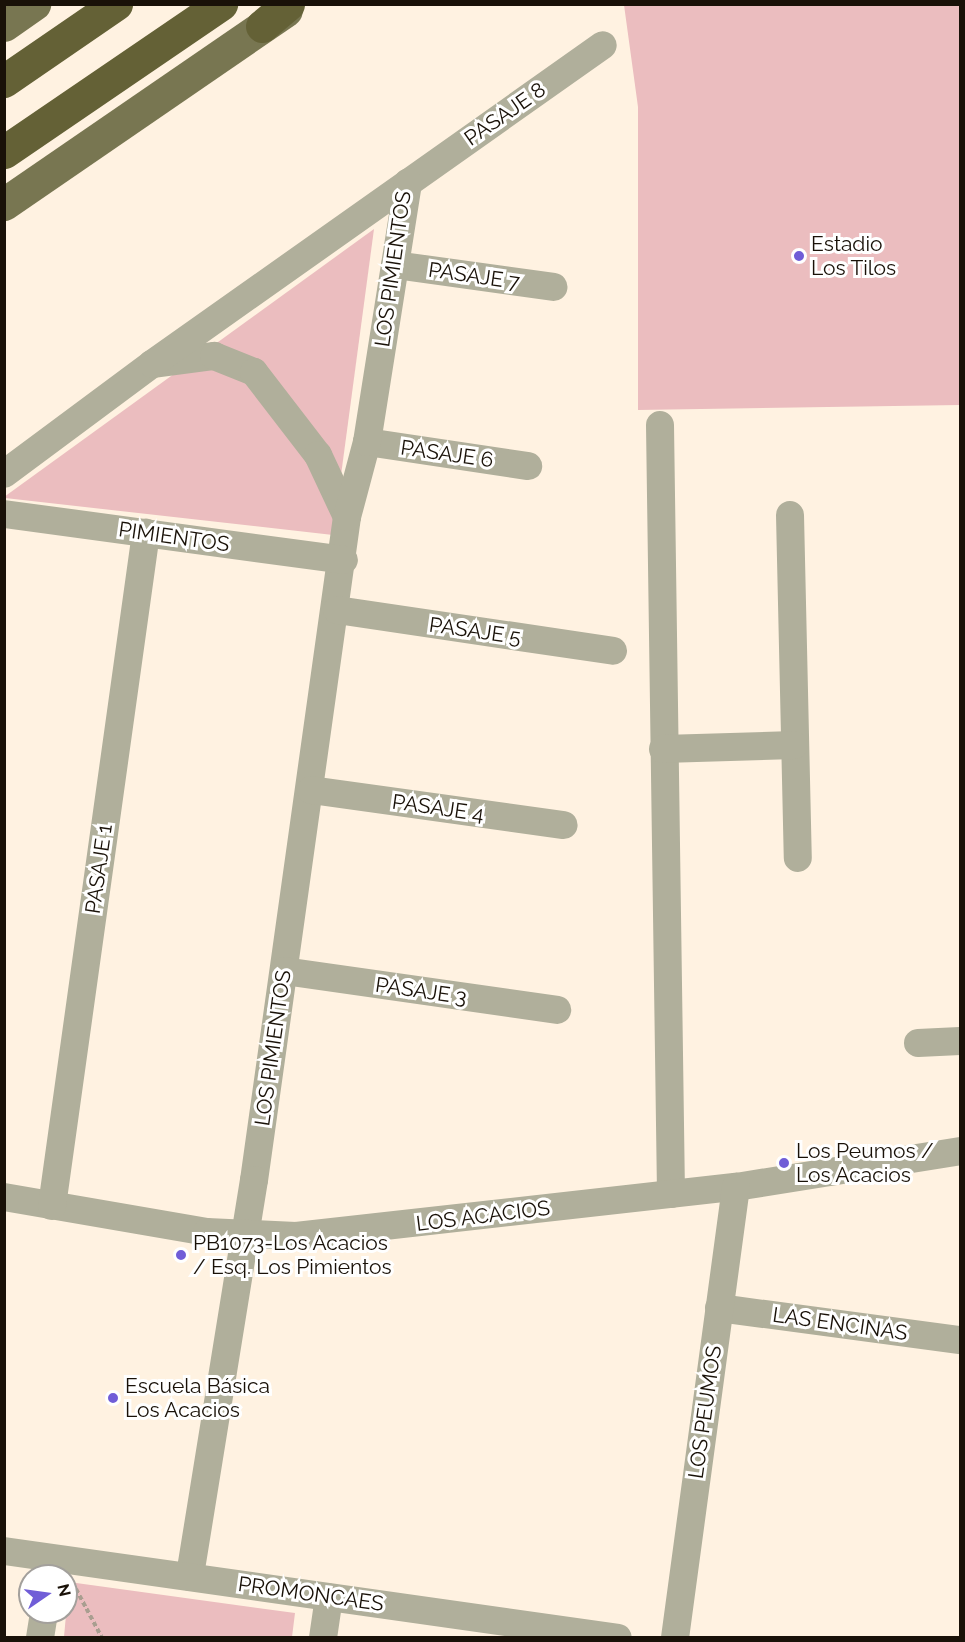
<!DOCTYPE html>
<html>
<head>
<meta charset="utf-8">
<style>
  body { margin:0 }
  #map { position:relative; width:965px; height:1642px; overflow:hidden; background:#fff2e1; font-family:Raleway,sans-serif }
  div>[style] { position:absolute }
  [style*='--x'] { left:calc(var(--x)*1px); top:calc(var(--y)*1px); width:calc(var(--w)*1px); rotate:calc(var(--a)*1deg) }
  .green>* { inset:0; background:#ebbdbf }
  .path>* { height:4px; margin-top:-2px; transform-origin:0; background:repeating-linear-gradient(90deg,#a99e90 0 4.5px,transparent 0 7.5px) }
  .minor>* { height:28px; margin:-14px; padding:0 14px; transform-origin:14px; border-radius:14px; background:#b0af9b }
  .major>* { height:33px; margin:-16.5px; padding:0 16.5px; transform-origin:16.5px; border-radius:16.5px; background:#787651 }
  .highway>* { height:33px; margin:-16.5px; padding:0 16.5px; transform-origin:16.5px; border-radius:16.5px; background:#646136 }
  .dots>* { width:16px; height:16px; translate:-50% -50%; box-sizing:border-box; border:3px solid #fff; border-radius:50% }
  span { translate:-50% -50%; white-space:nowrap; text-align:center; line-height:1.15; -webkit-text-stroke:6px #fff; paint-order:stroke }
  .street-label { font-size:21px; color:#191108 }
  .poi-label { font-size:21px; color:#191108 }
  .left { translate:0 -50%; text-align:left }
  .frame { position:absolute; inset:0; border:6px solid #191108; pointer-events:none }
  .north { position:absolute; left:18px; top:1564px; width:60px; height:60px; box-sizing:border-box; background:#fff; border:2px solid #a3a09c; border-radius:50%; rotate:77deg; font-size:16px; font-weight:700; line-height:24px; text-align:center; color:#191108 }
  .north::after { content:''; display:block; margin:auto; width:21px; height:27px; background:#705dd7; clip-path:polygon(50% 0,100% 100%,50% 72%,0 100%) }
</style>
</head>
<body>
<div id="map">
  <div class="green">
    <i style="clip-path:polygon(624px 5px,960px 5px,960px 405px,638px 410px,638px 107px)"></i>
    <i style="clip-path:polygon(374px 229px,333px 535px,5px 498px,4px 497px)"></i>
    <i style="clip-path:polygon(69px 1582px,295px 1613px,292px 1637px,64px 1637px)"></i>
  </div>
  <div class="path">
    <i style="--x:76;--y:1589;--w:55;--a:62"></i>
  </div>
  <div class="minor">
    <i style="--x:395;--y:265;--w:160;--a:7.9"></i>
    <i style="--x:152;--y:364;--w:63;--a:-7.4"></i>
    <i style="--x:214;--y:356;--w:43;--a:21.8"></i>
    <i style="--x:254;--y:372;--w:105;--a:52.4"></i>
    <i style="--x:318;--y:455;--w:68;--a:64.9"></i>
    <i style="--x:347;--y:517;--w:669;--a:97.98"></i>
    <i style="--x:254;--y:1180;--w:402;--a:99.2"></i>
    <i style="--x:660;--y:425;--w:769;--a:89.18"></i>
    <i style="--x:367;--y:442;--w:163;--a:8.5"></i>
    <i style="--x:4;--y:474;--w:184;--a:-36.6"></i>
    <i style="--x:152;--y:364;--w:552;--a:-35.27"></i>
    <i style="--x:4;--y:514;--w:343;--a:7.7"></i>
    <i style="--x:790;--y:515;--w:343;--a:88.7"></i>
    <i style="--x:347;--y:517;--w:78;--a:-75.1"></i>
    <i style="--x:367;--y:442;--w:263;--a:-81"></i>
    <i style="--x:337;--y:610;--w:279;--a:8.4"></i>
    <i style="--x:663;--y:749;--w:131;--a:-1.7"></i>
    <i style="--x:311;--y:790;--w:255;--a:7.9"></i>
    <i style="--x:284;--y:971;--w:276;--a:8.1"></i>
    <i style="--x:918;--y:1043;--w:42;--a:-2.7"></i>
    <i style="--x:4;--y:1197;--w:206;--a:9.8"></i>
    <i style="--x:207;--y:1232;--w:89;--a:2.6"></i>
    <i style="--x:296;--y:1236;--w:443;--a:-6.4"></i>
    <i style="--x:736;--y:1187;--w:227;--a:-9.1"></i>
    <i style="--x:52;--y:1206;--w:680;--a:-82.05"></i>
    <i style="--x:719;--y:1308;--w:243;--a:7.6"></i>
    <i style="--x:4;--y:1551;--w:620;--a:8.06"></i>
    <i style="--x:40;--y:1638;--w:26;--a:-81"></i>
    <i style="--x:323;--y:1638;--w:41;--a:-81.7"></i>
    <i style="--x:675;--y:1638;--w:455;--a:-82.3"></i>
  </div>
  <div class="major">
    <i style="--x:4;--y:25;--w:37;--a:-35"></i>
    <i style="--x:4;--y:204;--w:342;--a:-34.5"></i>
  </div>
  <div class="highway">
    <i style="--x:262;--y:26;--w:34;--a:-40"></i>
    <i style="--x:4;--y:81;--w:136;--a:-34.5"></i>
    <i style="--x:4;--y:152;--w:263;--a:-34.3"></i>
  </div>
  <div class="dots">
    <i style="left:799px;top:256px;background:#705dd7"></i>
    <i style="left:784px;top:1163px;background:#705dd7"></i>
    <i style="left:181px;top:1255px;background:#705dd7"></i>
    <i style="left:113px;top:1398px;background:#705dd7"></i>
  </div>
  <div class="street-label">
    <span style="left:505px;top:114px;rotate:-35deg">PASAJE 8</span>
    <span style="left:393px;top:269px;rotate:-82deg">LOS PIMIENTOS</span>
    <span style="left:474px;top:276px;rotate:8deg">PASAJE 7</span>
    <span style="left:447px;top:454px;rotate:8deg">PASAJE 6</span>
    <span style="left:174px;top:537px;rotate:8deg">PIMIENTOS</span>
    <span style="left:475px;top:631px;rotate:8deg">PASAJE 5</span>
    <span style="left:438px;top:808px;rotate:8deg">PASAJE 4</span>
    <span style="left:99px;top:869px;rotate:-82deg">PASAJE 1</span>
    <span style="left:421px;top:991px;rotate:8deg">PASAJE 3</span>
    <span style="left:273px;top:1048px;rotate:-82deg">LOS PIMIENTOS</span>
    <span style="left:483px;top:1216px;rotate:-7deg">LOS ACACIOS</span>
    <span style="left:840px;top:1324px;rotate:8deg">LAS ENCINAS</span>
    <span style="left:705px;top:1412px;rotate:-82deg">LOS PEUMOS</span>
    <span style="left:311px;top:1594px;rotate:8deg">PROMONCAES</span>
  </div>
  <div class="poi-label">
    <span class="left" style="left:811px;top:256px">Estadio<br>Los Tilos</span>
    <span class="left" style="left:796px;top:1163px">Los Peumos /<br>Los Acacios</span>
    <span class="left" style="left:193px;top:1255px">PB1073-Los Acacios<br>/ Esq. Los Pimientos</span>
    <span class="left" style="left:125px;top:1398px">Escuela Básica<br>Los Acacios</span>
  </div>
  <div class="frame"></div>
  <div class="north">N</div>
</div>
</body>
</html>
